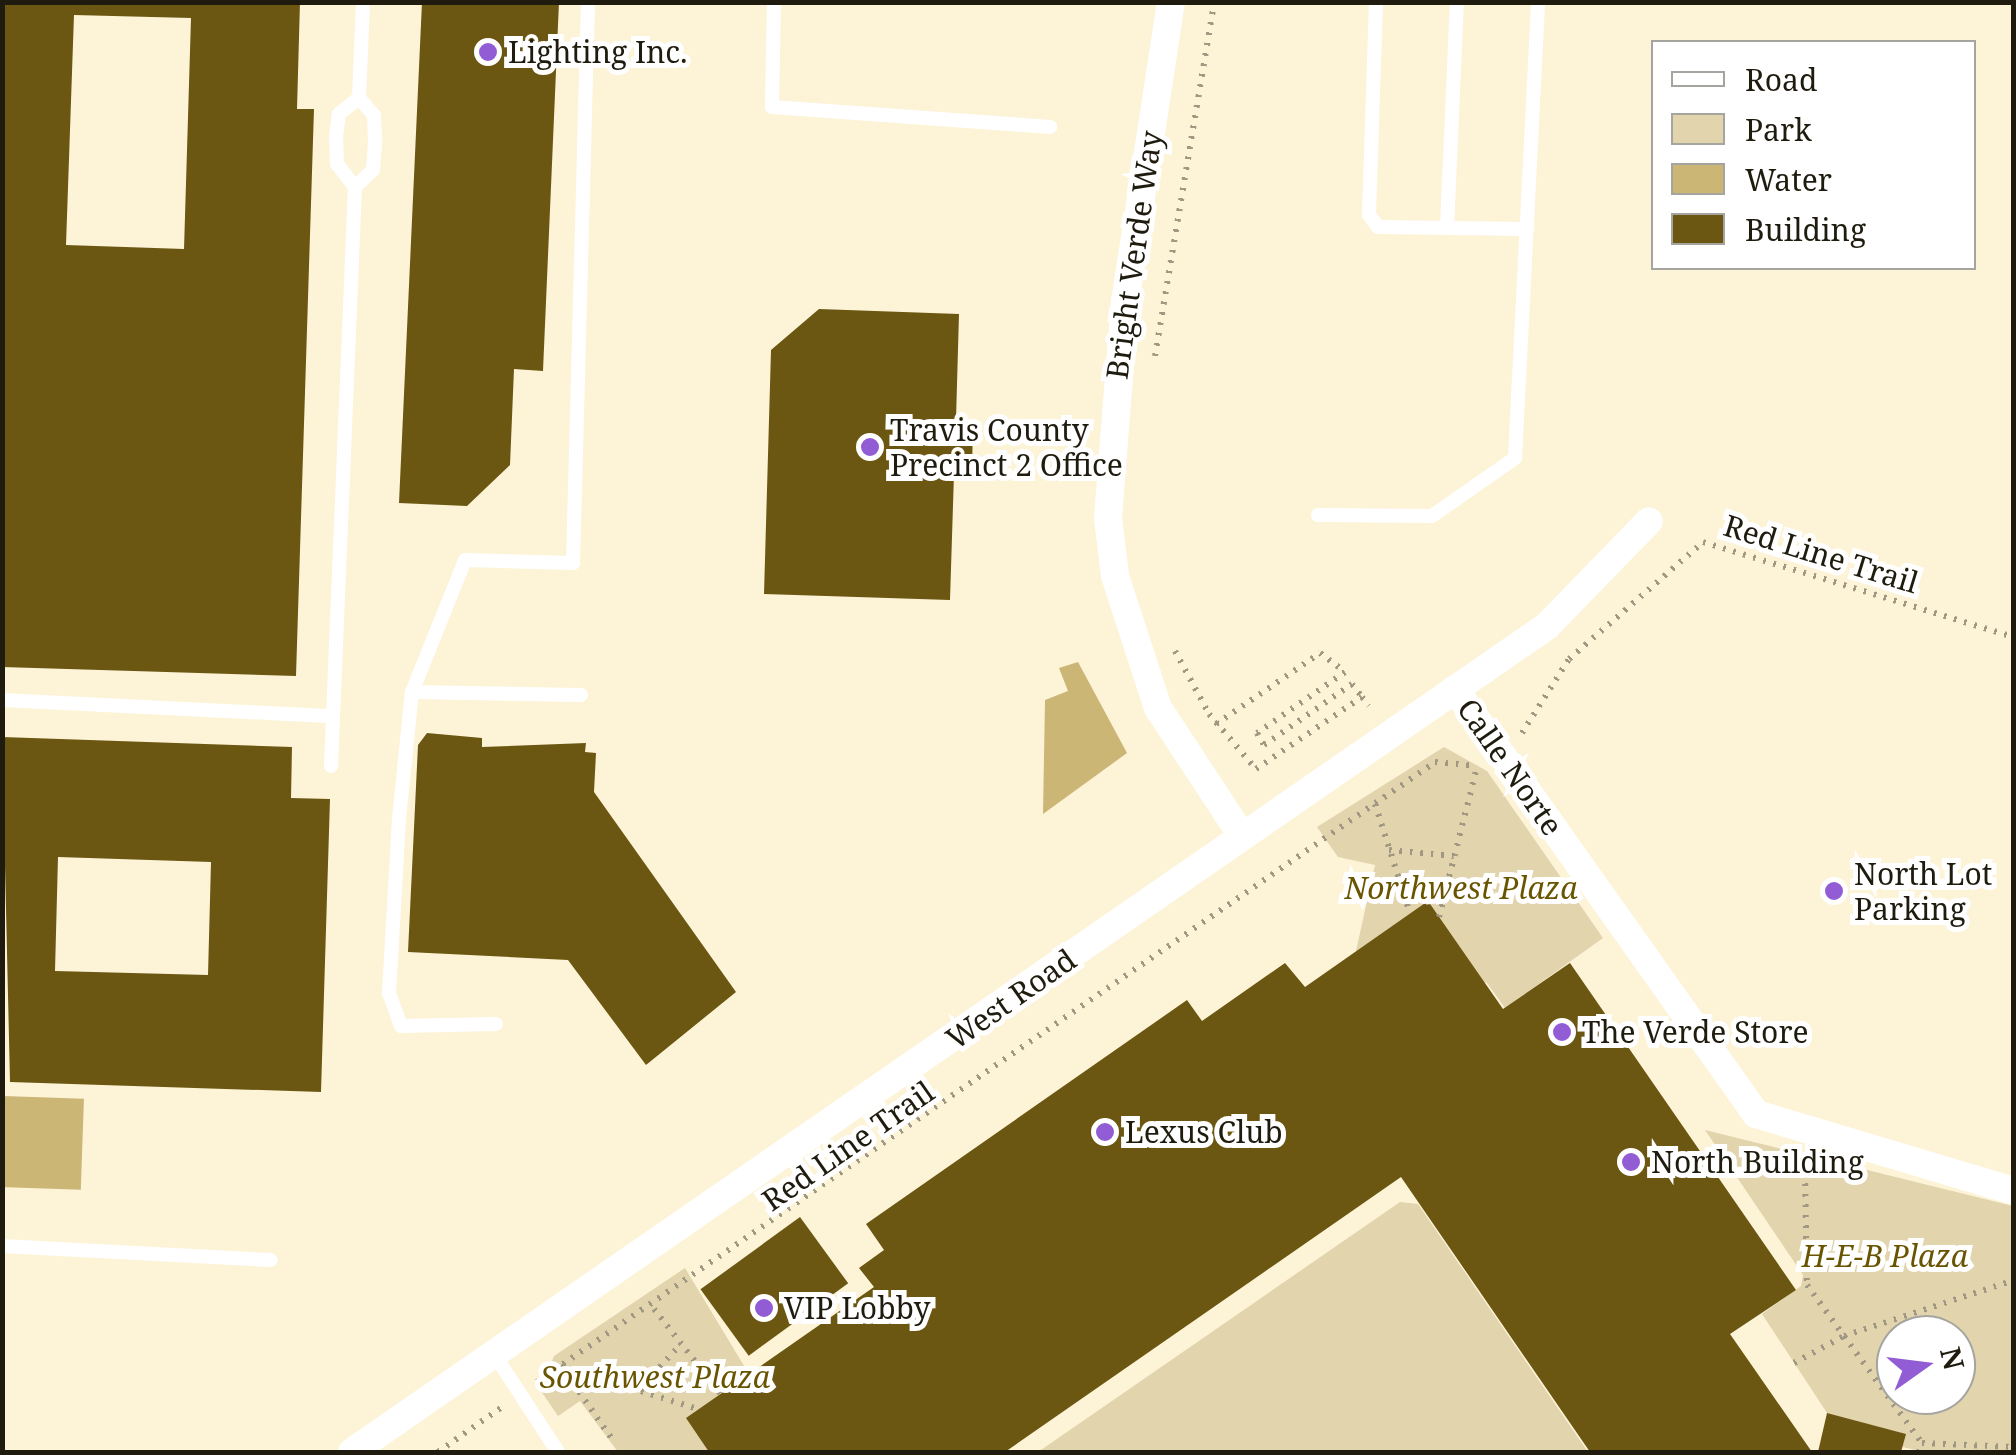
<!DOCTYPE html>
<html>
<head>
<meta charset="utf-8">
<style>
  body { margin:0 }
  #map { position:relative; width:2016px; height:1455px; overflow:hidden; background:#fdf3d7; font-family:"Noto Serif",serif }
  div>[style] { position:absolute }
  [style*='--x'] { left:calc(var(--x)*1px); top:calc(var(--y)*1px); width:calc(var(--w)*1px); rotate:calc(var(--a)*1deg) }
  .green>* { inset:0; background:#e2d4ad }
  .water>* { inset:0; background:#ccb676; transform-origin:0 0 }
  .building>* { inset:0; background:#6b5712; transform-origin:0 0 }
  .path>* { height:6px; margin-top:-3px; transform-origin:0; background:repeating-linear-gradient(90deg,#a09883 0 2.5px,transparent 0 10.5px) }
  .service>* { height:14px; margin:-7px; padding:0 7px; transform-origin:7px; border-radius:7px; background:#fff }
  .minor>* { height:28px; margin:-14px; padding:0 14px; transform-origin:14px; border-radius:14px; background:#fff }
  .dots>* { width:28px; height:28px; translate:-50% -50%; box-sizing:border-box; border:5px solid #fff; border-radius:50% }
  span { translate:-50% -50%; white-space:nowrap; text-align:center; line-height:1.15; -webkit-text-stroke:10px #fff; paint-order:stroke }
  .poi-label { font-size:30px; color:#1f1b0e }
  .left { translate:0 -50%; text-align:left }
  .street-label { font-size:30px; color:#1f1b0e }
  .park-label { font-size:30px; color:#695400; font-style:italic }
  .frame { position:absolute; inset:0; border:5px solid #1f1b0e; pointer-events:none }
  .legend { position:absolute; left:1651px; top:40px; width:325px; height:230px; box-sizing:border-box; background:#fff; border:2px solid #a5a49f; margin:0; padding:12px 18px; list-style:none; font-size:30px; color:#1f1b0e }
  .legend li { display:flex; align-items:center; gap:20px; height:50px }
  .legend b { width:50px; border:2px solid #a5a49f }
  .north { position:absolute; left:1876px; top:1315px; width:100px; height:100px; box-sizing:border-box; background:#fff; border:2px solid #a5a49f; border-radius:50%; rotate:76deg; font-size:28px; font-weight:700; line-height:40px; text-align:center; color:#1f1b0e }
  .north::after { content:''; display:block; margin:auto; width:35px; height:45px; background:#925cd4; clip-path:polygon(50% 0,100% 100%,50% 72%,0 100%) }
</style>
</head>
<body>
<div id="map">
  <div class="green">
    <i style="clip-path:polygon(1444px 747px,1487px 771px,1603px 938px,1505px 1008px,1487px 983px,1356px 951px,1375px 865px,1338px 857px,1317px 827px)"></i>
    <i style="clip-path:polygon(evenodd,1705px 1130px,2013px 1206px,2013px 1452px,1925px 1452px,1902px 1447px,1905px 1434px,1827px 1413px,1762px 1314px,1801px 1286px,1803px 1275px,1705px 1130px,1896px 1335px,1956px 1335px,1956px 1395px,1896px 1395px,1896px 1335px)"></i>
    <i style="clip-path:polygon(1400px 1202px,1418px 1204px,1588px 1452px,1038px 1452px)"></i>
    <i style="clip-path:polygon(685px 1268px,761px 1394px,760px 1452px,618px 1452px,580px 1401px,558px 1416px,541px 1391px,554px 1356px)"></i>
  </div>
  <div class="water">
    <i style="clip-path:polygon(1078px 662px,1127px 753px,1043px 814px,1045px 700px,1068px 691px,1059px 668px)"></i>
    <i style="left:3px;top:1096px;width:81px;height:91px;rotate:2deg"></i>
  </div>
  <div class="building">
    <i style="clip-path:polygon(evenodd,2px 2px,300px 2px,297px 109px,314px 109px,296px 676px,2px 667px,2px 2px,74px 15px,191px 18px,184px 249px,66px 245px,74px 15px)"></i>
    <i style="clip-path:polygon(422px 2px,559px 2px,543px 371px,514px 369px,510px 465px,467px 506px,399px 503px)"></i>
    <i style="clip-path:polygon(819px 309px,959px 314px,956px 420px,973px 421px,972px 474px,954px 474px,950px 600px,764px 594px,771px 350px)"></i>
    <i style="clip-path:polygon(427px 733px,482px 738px,482px 747px,586px 743px,585px 752px,596px 753px,594px 792px,736px 992px,646px 1065px,568px 960px,408px 952px,418px 745px)"></i>
    <i style="clip-path:polygon(evenodd,2px 737px,292px 747px,291px 798px,330px 799px,321px 1092px,10px 1082px,2px 737px,58px 857px,211px 862px,208px 975px,55px 971px,58px 857px)"></i>
    <i style="clip-path:polygon(1428px 901px,1503px 1009px,1570px 963px,1796px 1290px,1730px 1334px,1812px 1452px,1590px 1452px,1401px 1177px,1005px 1452px,709px 1452px,686px 1418px,874px 1287px,859px 1268px,884px 1250px,866px 1224px,1187px 1000px,1202px 1021px,1285px 963px,1305px 987px)"></i>
    <i style="left:800px;top:1217px;width:82px;height:123px;rotate:54deg"></i>
    <i style="clip-path:polygon(1827px 1413px,1906px 1434px,1901px 1452px,1818px 1452px)"></i>
  </div>
  <div class="path">
    <i style="--x:1155;--y:356;--w:359;--a:-80.5"></i>
    <i style="--x:1175;--y:651;--w:72;--a:61.6"></i>
    <i style="--x:1209;--y:714;--w:72;--a:49.5"></i>
    <i style="--x:1256;--y:769;--w:128;--a:-34.2"></i>
    <i style="--x:1362;--y:697;--w:11;--a:52"></i>
    <i style="--x:1216;--y:724;--w:126;--a:-34.3"></i>
    <i style="--x:1320;--y:653;--w:31;--a:37"></i>
    <i style="--x:1345;--y:672;--w:107;--a:145.3"></i>
    <i style="--x:1257;--y:733;--w:14;--a:60"></i>
    <i style="--x:1264;--y:745;--w:107;--a:-34.7"></i>
    <i style="--x:1352;--y:684;--w:16;--a:52"></i>
    <i style="--x:1522;--y:733;--w:88;--a:-57.6"></i>
    <i style="--x:1569;--y:659;--w:178;--a:-41.1"></i>
    <i style="--x:1703;--y:542;--w:325;--a:17"></i>
    <i style="--x:1375;--y:804;--w:115;--a:72.3"></i>
    <i style="--x:1389;--y:850;--w:65;--a:5.3"></i>
    <i style="--x:1439;--y:917;--w:151;--a:-75.8"></i>
    <i style="--x:1805;--y:1173;--w:112;--a:89"></i>
    <i style="--x:1807;--y:1285;--w:195;--a:54"></i>
    <i style="--x:654;--y:1309;--w:108;--a:51.8"></i>
    <i style="--x:1794;--y:1363;--w:57;--a:-28.4"></i>
    <i style="--x:1844;--y:1336;--w:179;--a:-18.2"></i>
    <i style="--x:561;--y:1366;--w:144;--a:17.4"></i>
    <i style="--x:561;--y:1366;--w:93;--a:55.1"></i>
    <i style="--x:537;--y:1382;--w:1091;--a:-34.62"></i>
    <i style="--x:1435;--y:762;--w:36;--a:5"></i>
    <i style="--x:638;--y:1390;--w:63;--a:-46.9"></i>
    <i style="--x:438;--y:1452;--w:78;--a:-35.1"></i>
    <i style="--x:1919;--y:1452;--w:9;--a:-72"></i>
    <i style="--x:1922;--y:1443;--w:92;--a:2.5"></i>
  </div>
  <div class="service">
    <i style="--x:774;--y:2;--w:105;--a:91.1"></i>
    <i style="--x:772;--y:107;--w:279;--a:4.1"></i>
    <i style="--x:1376;--y:2;--w:213;--a:91.9"></i>
    <i style="--x:1369;--y:215;--w:15;--a:53"></i>
    <i style="--x:1378;--y:227;--w:149;--a:0.8"></i>
    <i style="--x:359;--y:98;--w:23;--a:49"></i>
    <i style="--x:374;--y:115;--w:27;--a:88"></i>
    <i style="--x:375;--y:142;--w:28;--a:94"></i>
    <i style="--x:373;--y:170;--w:25;--a:137"></i>
    <i style="--x:355;--y:187;--w:29;--a:-128"></i>
    <i style="--x:337;--y:164;--w:27;--a:-92"></i>
    <i style="--x:336;--y:137;--w:23;--a:-83"></i>
    <i style="--x:339;--y:114;--w:26;--a:-39"></i>
    <i style="--x:359;--y:98;--w:96;--a:-87.6"></i>
    <i style="--x:1447;--y:228;--w:226;--a:-87.5"></i>
    <i style="--x:1318;--y:515;--w:114;--a:0.5"></i>
    <i style="--x:1432;--y:516;--w:101;--a:-34.9"></i>
    <i style="--x:1515;--y:458;--w:457;--a:-87.1"></i>
    <i style="--x:412;--y:692;--w:169;--a:1"></i>
    <i style="--x:2;--y:700;--w:331;--a:2.8"></i>
    <i style="--x:331;--y:766;--w:579;--a:-87.63"></i>
    <i style="--x:496;--y:1024;--w:95;--a:178.8"></i>
    <i style="--x:401;--y:1026;--w:35;--a:-110"></i>
    <i style="--x:389;--y:993;--w:174;--a:-86.7"></i>
    <i style="--x:399;--y:819;--w:128;--a:-84.2"></i>
    <i style="--x:412;--y:692;--w:142;--a:-68.1"></i>
    <i style="--x:465;--y:560;--w:108;--a:1.6"></i>
    <i style="--x:573;--y:563;--w:561;--a:-88.47"></i>
    <i style="--x:2;--y:1246;--w:269;--a:3"></i>
    <i style="--x:496;--y:1357;--w:113;--a:56.9"></i>
  </div>
  <div class="minor">
    <i style="--x:1171;--y:2;--w:303;--a:98.7"></i>
    <i style="--x:1125;--y:301;--w:218;--a:94.5"></i>
    <i style="--x:1108;--y:518;--w:58;--a:83.1"></i>
    <i style="--x:1115;--y:576;--w:139;--a:72"></i>
    <i style="--x:1158;--y:708;--w:153;--a:56.7"></i>
    <i style="--x:1455;--y:689;--w:521;--a:54.69"></i>
    <i style="--x:1756;--y:1114;--w:269;--a:16.6"></i>
    <i style="--x:352;--y:1452;--w:1453;--a:-34.65"></i>
    <i style="--x:1547;--y:626;--w:146;--a:-45.8"></i>
  </div>
  <div class="dots">
    <i style="left:488px;top:52px;background:#925cd4"></i>
    <i style="left:870px;top:447px;background:#925cd4"></i>
    <i style="left:1834px;top:891px;background:#925cd4"></i>
    <i style="left:1562px;top:1032px;background:#925cd4"></i>
    <i style="left:1105px;top:1132px;background:#925cd4"></i>
    <i style="left:1631px;top:1162px;background:#925cd4"></i>
    <i style="left:764px;top:1308px;background:#925cd4"></i>
  </div>
  <div class="poi-label">
    <span class="left" style="left:508px;top:52px">Lighting Inc.</span>
    <span class="left" style="left:890px;top:447px">Travis County<br>Precinct 2 Office</span>
    <span class="left" style="left:1854px;top:891px">North Lot<br>Parking</span>
    <span class="left" style="left:1582px;top:1032px">The Verde Store</span>
    <span class="left" style="left:1125px;top:1132px">Lexus Club</span>
    <span class="left" style="left:1651px;top:1162px">North Building</span>
    <span class="left" style="left:784px;top:1308px">VIP Lobby</span>
  </div>
  <div class="street-label">
    <span style="left:1134px;top:255px;rotate:-82deg">Bright Verde Way</span>
    <span style="left:1821px;top:554px;rotate:17deg">Red Line Trail</span>
    <span style="left:1510px;top:767px;rotate:55deg">Calle Norte</span>
    <span style="left:1011px;top:999px;rotate:-35deg">West Road</span>
    <span style="left:848px;top:1146px;rotate:-35deg">Red Line Trail</span>
  </div>
  <div class="park-label">
    <span style="left:1461px;top:888px">Northwest Plaza</span>
    <span style="left:1885px;top:1256px">H-E-B Plaza</span>
    <span style="left:655px;top:1377px">Southwest Plaza</span>
  </div>
  <div class="frame"></div>
  <ul class="legend">
  <li><b style="height:12px;background:#fff"></b>Road</li>
  <li><b style="height:28px;background:#e2d4ad"></b>Park</li>
  <li><b style="height:28px;background:#ccb676"></b>Water</li>
  <li><b style="height:28px;background:#6b5712"></b>Building</li>
  </ul>
  <div class="north">N</div>
</div>
</body>
</html>
